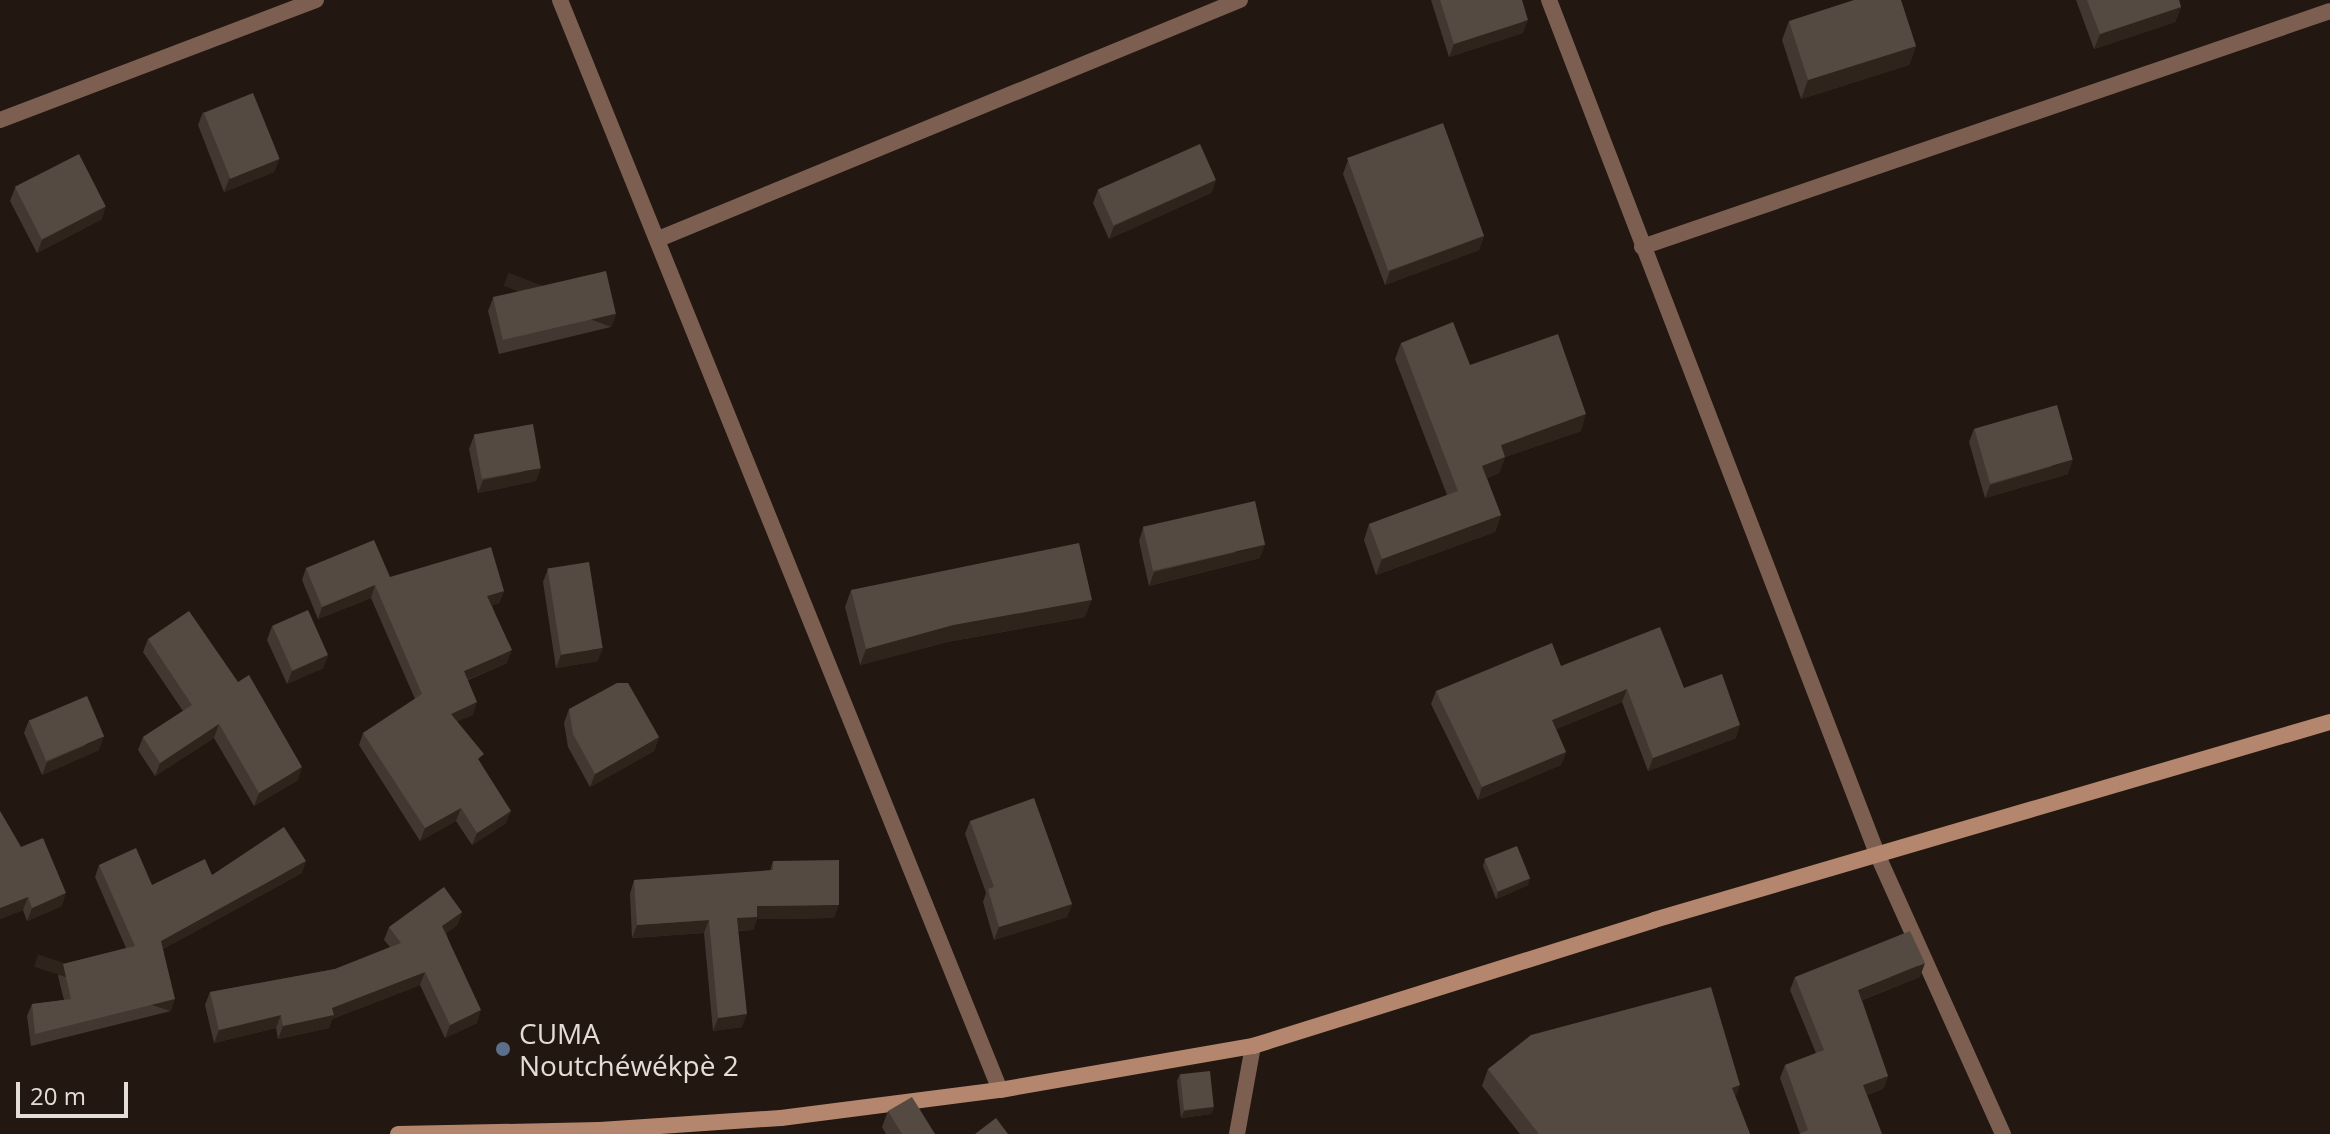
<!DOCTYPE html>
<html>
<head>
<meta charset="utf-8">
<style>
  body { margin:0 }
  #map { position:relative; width:2330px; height:1134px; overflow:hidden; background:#221811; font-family:"Open Sans",sans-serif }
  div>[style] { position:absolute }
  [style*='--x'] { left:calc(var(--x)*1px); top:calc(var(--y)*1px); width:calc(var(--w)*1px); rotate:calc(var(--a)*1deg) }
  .street>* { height:16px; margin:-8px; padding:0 8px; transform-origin:8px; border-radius:8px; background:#7c5f50 }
  .secondary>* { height:16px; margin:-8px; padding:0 8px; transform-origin:8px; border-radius:8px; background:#b5866e }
  .wall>* { inset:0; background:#433831 }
  .shaded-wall>* { inset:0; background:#2f241c; transform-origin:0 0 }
  .building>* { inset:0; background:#544a42; transform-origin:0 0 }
  .dots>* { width:22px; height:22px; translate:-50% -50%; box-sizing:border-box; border:4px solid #221811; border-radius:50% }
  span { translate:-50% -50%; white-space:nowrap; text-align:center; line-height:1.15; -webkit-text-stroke:7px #221811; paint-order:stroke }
  .poi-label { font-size:28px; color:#e3dcd7 }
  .left { translate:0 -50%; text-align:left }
  .scale { position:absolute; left:16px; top:1082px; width:112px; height:36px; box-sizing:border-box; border:4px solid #e3dcd7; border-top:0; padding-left:10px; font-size:24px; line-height:28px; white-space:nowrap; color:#e3dcd7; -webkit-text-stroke:6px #221811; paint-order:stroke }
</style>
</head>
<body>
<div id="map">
  <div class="street">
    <i style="--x:560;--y:0;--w:1175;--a:68.02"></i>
    <i style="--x:1549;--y:0;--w:917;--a:68.98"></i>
    <i style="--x:1878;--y:856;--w:305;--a:65.8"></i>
    <i style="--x:0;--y:120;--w:338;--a:-20.8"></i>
    <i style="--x:661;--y:238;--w:626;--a:-22.35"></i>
    <i style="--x:1642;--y:247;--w:727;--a:-18.93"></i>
    <i style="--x:1237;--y:1134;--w:89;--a:-79.7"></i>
  </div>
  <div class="secondary">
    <i style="--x:398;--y:1134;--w:202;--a:-1.1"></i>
    <i style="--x:600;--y:1130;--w:181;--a:-3.8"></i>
    <i style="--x:781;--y:1118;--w:221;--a:-7.3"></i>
    <i style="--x:1000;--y:1090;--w:257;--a:-9.9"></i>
    <i style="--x:1253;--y:1046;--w:420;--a:-17.4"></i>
    <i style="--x:1654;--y:920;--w:704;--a:-16.33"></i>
  </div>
  <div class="wall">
    <i style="clip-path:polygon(1431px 0,1522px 0,1523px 33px,1449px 57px)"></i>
    <i style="clip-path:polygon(2076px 0,2179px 0,2181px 7px,2175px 22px,2094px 49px)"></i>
    <i style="clip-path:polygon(1789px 21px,1916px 46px,1909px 65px,1801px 99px,1782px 40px)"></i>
    <i style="clip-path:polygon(203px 112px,279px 159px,274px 172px,224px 192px,198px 125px)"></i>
    <i style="clip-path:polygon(1348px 160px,1484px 236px,1479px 250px,1385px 285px,1343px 174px)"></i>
    <i style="clip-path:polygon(1216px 180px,1211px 193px,1109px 239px,1093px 203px,1098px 190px)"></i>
    <i style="clip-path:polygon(15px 188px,102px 219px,37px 253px,10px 201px)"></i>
    <i style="clip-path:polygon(493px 298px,616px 314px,611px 327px,499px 354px,488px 311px)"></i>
    <i style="clip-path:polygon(1401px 343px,1470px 365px,1581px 431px,1505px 457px,1499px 473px,1487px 478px,1501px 515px,1495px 532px,1376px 575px,1364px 540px,1369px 524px,1447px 495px,1395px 359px)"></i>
    <i style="clip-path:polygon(1974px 429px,2068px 474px,1985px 498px,1969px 442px)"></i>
    <i style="clip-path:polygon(474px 436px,536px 481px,478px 493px,469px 449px)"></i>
    <i style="clip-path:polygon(1143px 528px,1260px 558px,1149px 586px,1139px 541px)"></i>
    <i style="clip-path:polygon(306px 568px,504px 591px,499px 603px,492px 605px,507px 663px,468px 680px,473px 715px,457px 721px,481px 764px,506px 823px,472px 845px,456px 821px,420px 841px,359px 745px,363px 733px,415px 699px,371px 598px,318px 619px,302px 580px)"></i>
    <i style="clip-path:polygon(548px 569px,598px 661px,556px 668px,543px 582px)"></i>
    <i style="clip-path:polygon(851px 590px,1085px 617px,947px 642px,860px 665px,845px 607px)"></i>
    <i style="clip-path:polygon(272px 626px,328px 655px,323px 668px,287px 684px,267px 640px)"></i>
    <i style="clip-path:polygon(148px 639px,298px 780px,254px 806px,214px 738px,155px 776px,138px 750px,143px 737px,183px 711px,143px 652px)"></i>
    <i style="clip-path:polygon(1561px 666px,1684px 688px,1736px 738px,1648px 771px,1622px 702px,1556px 729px,1566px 752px,1561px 765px,1478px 800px,1431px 704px,1436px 691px)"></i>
    <i style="clip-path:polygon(569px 709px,659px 737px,654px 751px,590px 787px,568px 747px,564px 723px)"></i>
    <i style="clip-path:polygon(29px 720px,99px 750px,42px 775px,24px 733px)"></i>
    <i style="clip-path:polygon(0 811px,21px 847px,62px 906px,27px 921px,23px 910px,0 919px)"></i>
    <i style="clip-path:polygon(970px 821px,1072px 904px,1067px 917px,994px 940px,983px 902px,986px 893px,965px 834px)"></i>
    <i style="clip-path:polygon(1485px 859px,1528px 885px,1496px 899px,1483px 866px)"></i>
    <i style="clip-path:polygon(773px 861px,834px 918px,757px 919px,753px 930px,738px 931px,742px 1027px,713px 1031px,704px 933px,632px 938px,630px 894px,634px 880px,770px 871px)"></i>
    <i style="clip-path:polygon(99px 865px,152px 885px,212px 875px,302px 873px,163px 949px,171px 1011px,31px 1046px,27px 1016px,32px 1004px,64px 1000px,58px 976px,63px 964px,126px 948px,95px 877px)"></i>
    <i style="clip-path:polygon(462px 912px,457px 925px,446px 933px,477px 1023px,445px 1038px,420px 985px,332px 1019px,329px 1028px,278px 1039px,276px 1028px,214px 1043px,205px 1005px,210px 992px,335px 969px,390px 947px,384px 940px,389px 927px)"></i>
    <i style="clip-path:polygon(1795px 977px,1920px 977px,1862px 1000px,1888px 1076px,1883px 1089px,1867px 1095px,1882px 1134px,1800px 1134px,1780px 1078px,1785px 1065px,1816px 1053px,1790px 990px)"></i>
    <i style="clip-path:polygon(1488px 1069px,1736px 1098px,1750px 1134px,1520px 1134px,1482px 1086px)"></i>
    <i style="clip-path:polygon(1180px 1074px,1214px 1107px,1211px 1114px,1181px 1118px,1177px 1081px)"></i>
    <i style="clip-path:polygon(888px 1111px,935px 1134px,886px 1134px,882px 1127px)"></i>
  </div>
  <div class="shaded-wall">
    <i style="clip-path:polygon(2181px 7px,2175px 22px,2094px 49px,2100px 34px)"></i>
    <i style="clip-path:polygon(1528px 20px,1523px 33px,1449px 57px,1454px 44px)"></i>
    <i style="clip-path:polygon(1916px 46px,1909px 65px,1801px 99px,1808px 80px)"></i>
    <i style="clip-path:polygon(279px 159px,274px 172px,224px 192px,229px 179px)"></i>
    <i style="clip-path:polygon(1216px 180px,1211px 193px,1109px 239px,1114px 226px)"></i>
    <i style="clip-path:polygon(106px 206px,102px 219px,37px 253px,42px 240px)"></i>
    <i style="clip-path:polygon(1484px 236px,1479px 250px,1385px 285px,1390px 271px)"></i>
    <i style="left:616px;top:314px;width:14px;height:115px;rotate:111deg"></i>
    <i style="clip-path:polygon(1586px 414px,1581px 431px,1505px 457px,1499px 473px,1477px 482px,1482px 466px,1501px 445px)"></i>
    <i style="clip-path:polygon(2073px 460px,2068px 474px,1985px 498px,1990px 485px)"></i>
    <i style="clip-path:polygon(541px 468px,536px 481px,478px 493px,483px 480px)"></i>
    <i style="clip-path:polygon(1501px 515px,1495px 532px,1376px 575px,1382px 559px)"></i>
    <i style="clip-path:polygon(1265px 545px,1260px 558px,1149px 586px,1154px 572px)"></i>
    <i style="clip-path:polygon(375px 585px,371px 598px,318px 619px,322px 607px)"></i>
    <i style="clip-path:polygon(504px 591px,499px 603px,483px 608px,487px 596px)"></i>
    <i style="clip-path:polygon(1092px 600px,1085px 617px,947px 642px,860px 665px,866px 649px,953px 625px)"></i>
    <i style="clip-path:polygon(603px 648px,598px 661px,556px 668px,561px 655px)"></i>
    <i style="clip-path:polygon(512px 650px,507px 663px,459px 683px,464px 671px)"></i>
    <i style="clip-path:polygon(328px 655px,323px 668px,287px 684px,292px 671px)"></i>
    <i style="clip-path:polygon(1627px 689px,1622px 702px,1547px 733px,1552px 720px)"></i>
    <i style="clip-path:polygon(477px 702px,473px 715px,446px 726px,451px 714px)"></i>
    <i style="clip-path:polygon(219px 724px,214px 738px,155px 776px,160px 763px)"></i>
    <i style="clip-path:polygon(1740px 725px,1736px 738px,1648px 771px,1653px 758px)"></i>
    <i style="clip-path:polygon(104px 737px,99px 750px,42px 775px,47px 762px)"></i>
    <i style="clip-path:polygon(659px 737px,654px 751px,590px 787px,595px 774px)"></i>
    <i style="clip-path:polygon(1566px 752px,1561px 765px,1478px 800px,1482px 787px)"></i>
    <i style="clip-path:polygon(302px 767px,298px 780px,254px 806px,259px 793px)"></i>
    <i style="clip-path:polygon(461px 808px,456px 821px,420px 841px,425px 828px)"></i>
    <i style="clip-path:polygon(511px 811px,506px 823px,472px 845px,477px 833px)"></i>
    <i style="clip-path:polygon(306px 861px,302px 873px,156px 953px,161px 941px)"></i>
    <i style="clip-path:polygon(1530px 878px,1528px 885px,1496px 899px,1498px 892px)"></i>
    <i style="clip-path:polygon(66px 893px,62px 906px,27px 921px,32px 908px)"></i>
    <i style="clip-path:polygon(28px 897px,23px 910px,0 919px,0 908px)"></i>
    <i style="clip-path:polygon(1072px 904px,1067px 917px,994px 940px,999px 927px)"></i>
    <i style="clip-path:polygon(839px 905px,834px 918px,757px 919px,753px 930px,732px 931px,737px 918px,757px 906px)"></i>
    <i style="clip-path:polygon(462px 912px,457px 925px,437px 939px,442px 926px)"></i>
    <i style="clip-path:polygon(709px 920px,704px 933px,632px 938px,637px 925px)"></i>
    <i style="clip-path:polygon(1925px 963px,1920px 977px,1853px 1003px,1858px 990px)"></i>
    <i style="clip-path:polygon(425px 972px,420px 985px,332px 1019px,329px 1028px,278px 1039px,283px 1026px)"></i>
    <i style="left:175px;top:999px;width:13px;height:144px;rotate:108deg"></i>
    <i style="clip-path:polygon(481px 1010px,477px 1023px,445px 1038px,450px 1025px)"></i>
    <i style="clip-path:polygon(747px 1014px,742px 1027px,713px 1031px,718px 1018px)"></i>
    <i style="clip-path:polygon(281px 1015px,276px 1028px,214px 1043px,219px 1030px)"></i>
    <i style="clip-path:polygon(1888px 1076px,1883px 1089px,1858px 1098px,1863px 1085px)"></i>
    <i style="clip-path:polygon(1740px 1085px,1734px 1102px,1732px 1088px)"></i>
    <i style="clip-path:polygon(1214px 1107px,1211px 1114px,1181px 1118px,1184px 1111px)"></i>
  </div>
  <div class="building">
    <i style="clip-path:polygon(1440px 0,1522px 0,1528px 20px,1454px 44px)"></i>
    <i style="clip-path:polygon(1854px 0,1901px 0,1916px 46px,1808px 80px,1789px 21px)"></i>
    <i style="clip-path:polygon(2087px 0,2179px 0,2181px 7px,2100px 34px)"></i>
    <i style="left:253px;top:93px;width:71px;height:53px;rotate:68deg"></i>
    <i style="left:1443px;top:123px;width:120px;height:102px;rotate:70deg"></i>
    <i style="left:1200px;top:144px;width:39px;height:112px;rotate:66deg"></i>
    <i style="left:79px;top:154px;width:59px;height:72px;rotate:63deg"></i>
    <i style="left:606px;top:271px;width:44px;height:116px;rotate:77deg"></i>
    <i style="clip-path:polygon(1453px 322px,1470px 365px,1558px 334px,1586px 414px,1501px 445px,1505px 457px,1482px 466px,1501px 515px,1382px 559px,1369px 524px,1458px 491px,1401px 343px)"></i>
    <i style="left:2057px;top:405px;width:57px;height:86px;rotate:74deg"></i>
    <i style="left:533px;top:424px;width:45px;height:60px;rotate:80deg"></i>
    <i style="left:1255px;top:501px;width:45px;height:115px;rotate:77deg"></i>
    <i style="clip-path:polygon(374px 540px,390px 577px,491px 547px,504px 591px,487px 596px,512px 650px,464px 671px,477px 702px,451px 714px,484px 754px,478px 759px,511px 811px,477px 833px,461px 808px,425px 828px,363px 733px,422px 694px,375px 585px,322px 607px,306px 568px)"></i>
    <i style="clip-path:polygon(1079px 543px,1092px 600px,953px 625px,866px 649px,851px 590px)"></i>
    <i style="left:589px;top:562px;width:87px;height:42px;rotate:81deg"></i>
    <i style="left:308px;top:610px;width:49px;height:39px;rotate:66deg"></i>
    <i style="clip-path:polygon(189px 611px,238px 682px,249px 675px,302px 767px,259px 793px,219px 724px,160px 763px,143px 737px,192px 705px,148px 639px)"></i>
    <i style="clip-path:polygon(1660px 627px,1684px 688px,1722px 674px,1740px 725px,1653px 758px,1627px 689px,1552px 720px,1566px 752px,1482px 787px,1436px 691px,1552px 643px,1561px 666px)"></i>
    <i style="clip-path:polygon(617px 683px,628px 683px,659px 737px,595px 774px,573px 734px,569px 709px)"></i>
    <i style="left:87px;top:696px;width:44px;height:63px;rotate:67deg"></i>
    <i style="clip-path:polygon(1034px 798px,1072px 904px,999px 927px,988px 889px,994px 887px,970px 821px)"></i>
    <i style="clip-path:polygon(0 811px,21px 847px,43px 838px,66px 893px,32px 908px,28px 897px,0 908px)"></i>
    <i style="clip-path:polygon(284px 827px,306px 861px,161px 941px,175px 999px,35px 1034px,32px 1004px,71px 999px,63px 964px,135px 946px,99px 865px,136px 848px,152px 885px,205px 859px,212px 875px)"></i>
    <i style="left:1517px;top:846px;width:35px;height:35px;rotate:68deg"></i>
    <i style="clip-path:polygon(839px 860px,839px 905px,757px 906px,757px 917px,737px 918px,747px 1014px,718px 1018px,709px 920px,637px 925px,634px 880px,773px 870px,773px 861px)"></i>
    <i style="clip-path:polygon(444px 887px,462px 912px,442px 926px,481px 1010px,450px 1025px,425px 972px,332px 1008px,334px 1015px,283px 1026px,281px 1015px,219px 1030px,210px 992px,335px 969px,401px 943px,389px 927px)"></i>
    <i style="clip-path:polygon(1910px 931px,1925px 963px,1858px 990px,1888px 1076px,1863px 1085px,1882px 1134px,1799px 1134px,1808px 1130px,1785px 1065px,1824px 1050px,1795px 977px)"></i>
    <i style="clip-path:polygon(1711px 987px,1740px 1085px,1732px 1088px,1750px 1134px,1539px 1134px,1488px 1069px,1531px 1035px)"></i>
    <i style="left:1210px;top:1071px;width:36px;height:30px;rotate:84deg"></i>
    <i style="clip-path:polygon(912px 1097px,935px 1134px,902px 1134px,888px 1111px)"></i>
    <i style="clip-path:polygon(996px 1118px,1008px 1134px,975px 1134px)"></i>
  </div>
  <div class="dots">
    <i style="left:503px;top:1049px;background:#5c6f8a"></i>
  </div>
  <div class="poi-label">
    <span class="left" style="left:519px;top:1049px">CUMA<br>Noutchéwékpè 2</span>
  </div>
  <div class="scale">20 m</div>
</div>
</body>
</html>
